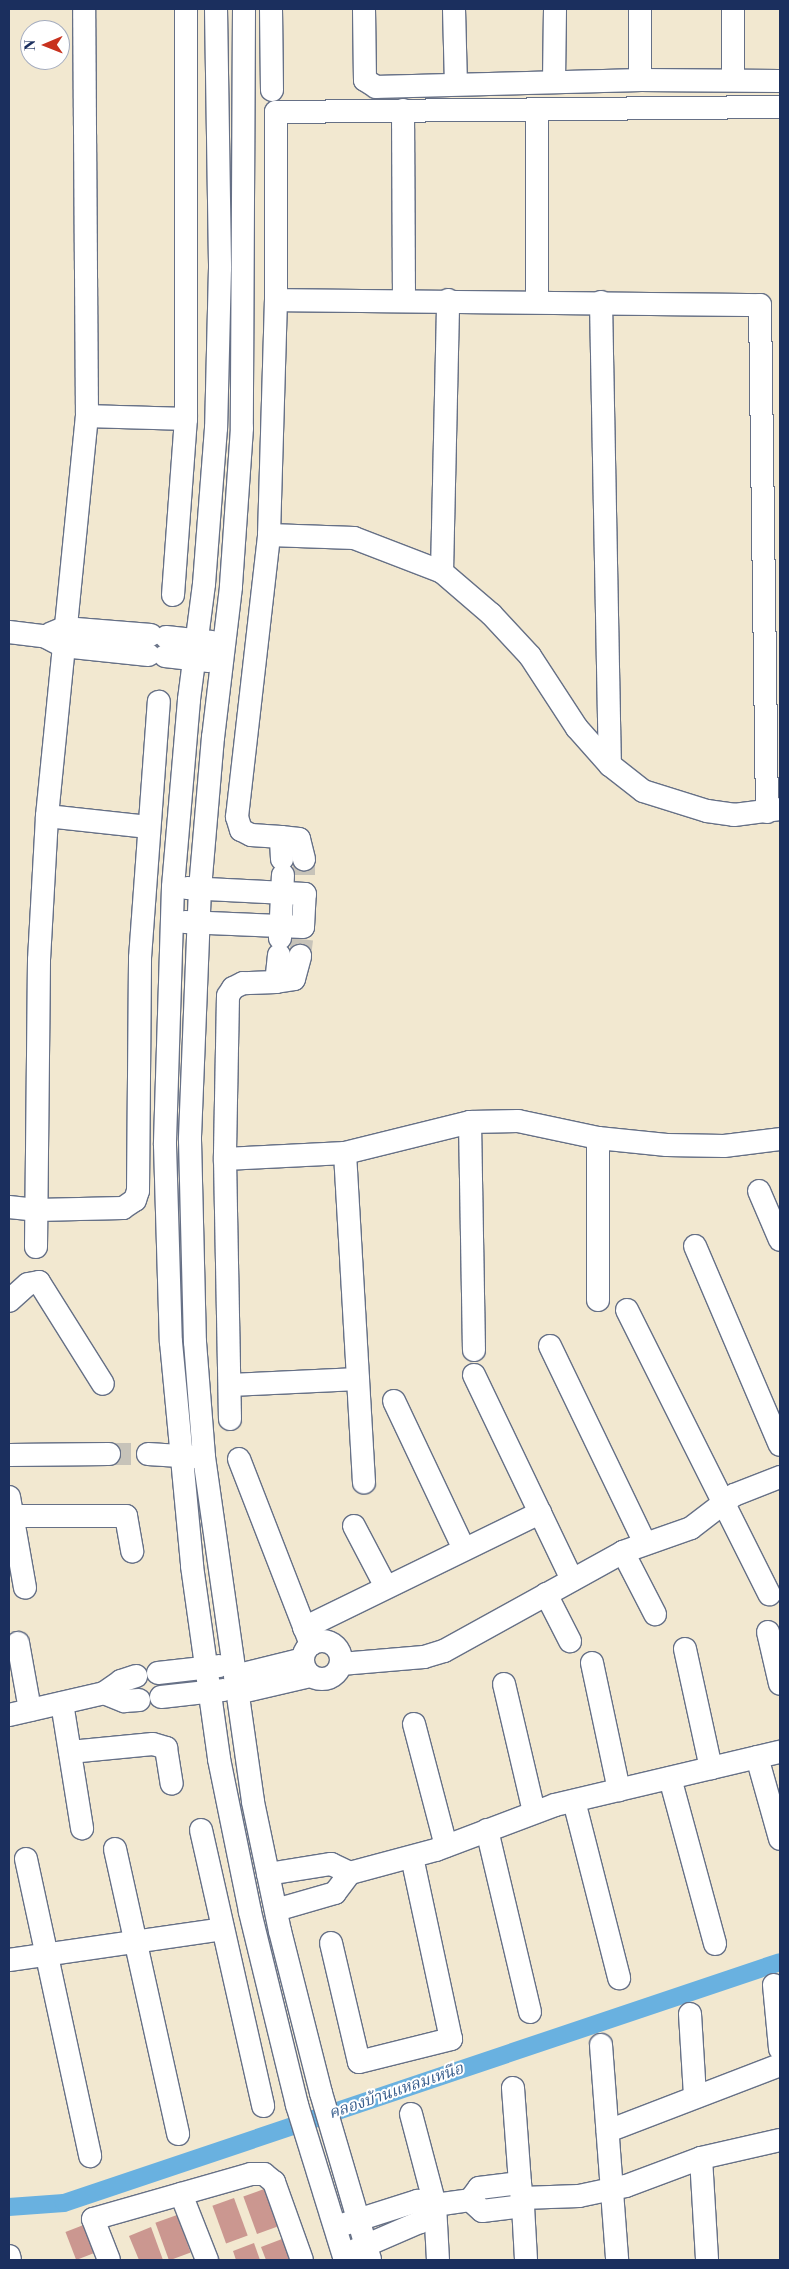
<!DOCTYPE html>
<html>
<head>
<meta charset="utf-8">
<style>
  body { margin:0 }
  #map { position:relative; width:789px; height:2269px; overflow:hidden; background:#f2e8d0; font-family:"Libre Bodoni","Noto Serif Thai",serif }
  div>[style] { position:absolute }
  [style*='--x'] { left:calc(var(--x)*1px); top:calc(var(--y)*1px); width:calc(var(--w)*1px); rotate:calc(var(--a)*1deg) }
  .canal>* { height:18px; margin:-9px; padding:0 9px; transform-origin:9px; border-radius:9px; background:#69b1e0 }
  .building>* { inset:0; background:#cb9790; transform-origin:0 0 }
  .minor-tunnel>* { height:22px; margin-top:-11px; transform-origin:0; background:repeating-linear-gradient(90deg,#c7c3b9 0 22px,transparent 0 33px) }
  .roads { filter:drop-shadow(1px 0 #667086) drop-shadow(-1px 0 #667086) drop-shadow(0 1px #667086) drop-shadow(0 -1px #667086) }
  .minor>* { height:22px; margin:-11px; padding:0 11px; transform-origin:11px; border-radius:11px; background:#fff }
  .minor>.ring { margin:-11px; padding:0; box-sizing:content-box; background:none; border:22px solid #fff; border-radius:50% }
  span { translate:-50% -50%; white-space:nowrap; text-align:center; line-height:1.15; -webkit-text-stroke:4px #fff; paint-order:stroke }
  .water-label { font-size:16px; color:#365c8c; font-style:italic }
  .frame { position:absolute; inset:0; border:10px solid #1b2f5e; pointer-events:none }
  .north { position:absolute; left:20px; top:20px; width:50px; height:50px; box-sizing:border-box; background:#fff; border:1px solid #a4acbf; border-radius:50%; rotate:269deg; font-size:14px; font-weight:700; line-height:20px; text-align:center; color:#1b2f5e }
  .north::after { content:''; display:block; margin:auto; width:18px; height:22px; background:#c8321e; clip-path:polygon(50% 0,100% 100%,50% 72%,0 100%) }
</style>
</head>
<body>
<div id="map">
  <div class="canal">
    <i style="--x:9;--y:2207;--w:55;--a:-4.2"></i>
    <i style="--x:64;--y:2203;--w:755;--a:-18.6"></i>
  </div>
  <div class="building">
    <i style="left:264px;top:2189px;width:40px;height:22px;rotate:70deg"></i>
    <i style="left:234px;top:2198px;width:40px;height:23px;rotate:70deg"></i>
    <i style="left:177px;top:2215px;width:40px;height:23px;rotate:70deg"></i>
    <i style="left:86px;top:2224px;width:30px;height:22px;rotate:69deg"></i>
    <i style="clip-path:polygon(151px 2227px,163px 2260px,139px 2260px,129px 2236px)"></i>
    <i style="clip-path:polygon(282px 2239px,290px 2260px,266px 2260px,261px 2247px)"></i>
    <i style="clip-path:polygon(254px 2243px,260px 2260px,236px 2260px,233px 2251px)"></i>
  </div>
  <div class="minor-tunnel">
    <i style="--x:304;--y:859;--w:16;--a:90"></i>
    <i style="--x:300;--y:956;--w:17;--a:-83"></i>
    <i style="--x:109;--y:1454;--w:39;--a:0"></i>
  </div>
  <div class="roads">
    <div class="minor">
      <i style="--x:216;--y:9;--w:259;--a:89.1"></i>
      <i style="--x:220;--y:268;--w:160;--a:91.4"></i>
      <i style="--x:216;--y:428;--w:156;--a:94.4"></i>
      <i style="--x:204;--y:584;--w:117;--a:97.4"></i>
      <i style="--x:189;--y:700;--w:188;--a:94.9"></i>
      <i style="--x:173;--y:887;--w:258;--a:91.8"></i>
      <i style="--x:165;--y:1145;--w:197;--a:88.3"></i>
      <i style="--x:171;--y:1342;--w:225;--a:84.6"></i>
      <i style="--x:192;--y:1566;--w:195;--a:82"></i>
      <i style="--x:219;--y:1759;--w:156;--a:78.5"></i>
      <i style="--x:250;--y:1912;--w:199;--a:76.3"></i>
      <i style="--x:297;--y:2105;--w:162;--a:72.8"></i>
      <i style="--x:244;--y:9;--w:419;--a:90.3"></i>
      <i style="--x:242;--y:428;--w:159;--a:94"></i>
      <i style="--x:231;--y:587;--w:151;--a:96.8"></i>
      <i style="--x:213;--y:737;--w:152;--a:94.9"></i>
      <i style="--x:200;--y:888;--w:252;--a:92.3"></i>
      <i style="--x:190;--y:1140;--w:202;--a:88.6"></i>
      <i style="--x:195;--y:1342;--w:115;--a:85.5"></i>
      <i style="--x:204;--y:1457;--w:348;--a:81.9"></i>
      <i style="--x:253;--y:1802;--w:132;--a:78.2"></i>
      <i style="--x:280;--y:1931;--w:167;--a:75.8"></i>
      <i style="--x:321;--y:2093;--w:174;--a:73.6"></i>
      <i style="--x:271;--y:9;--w:81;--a:89.3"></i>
      <i style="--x:364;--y:9;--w:71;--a:89.2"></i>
      <i style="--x:365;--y:80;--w:13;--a:32"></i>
      <i style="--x:376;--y:87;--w:264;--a:-1.5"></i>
      <i style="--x:640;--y:80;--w:71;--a:-90"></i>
      <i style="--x:454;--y:9;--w:74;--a:88.5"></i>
      <i style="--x:733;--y:9;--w:71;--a:90"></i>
      <i style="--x:640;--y:80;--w:140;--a:0.4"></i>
      <i style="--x:554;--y:81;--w:72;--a:-89.2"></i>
      <i style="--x:537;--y:109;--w:192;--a:90"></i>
      <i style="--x:403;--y:110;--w:190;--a:89.7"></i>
      <i style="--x:276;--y:300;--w:484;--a:0.6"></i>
      <i style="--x:760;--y:305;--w:507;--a:89.21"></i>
      <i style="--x:601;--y:302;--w:463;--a:88.9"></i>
      <i style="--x:87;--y:416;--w:99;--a:1.7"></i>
      <i style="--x:269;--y:535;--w:85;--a:2"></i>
      <i style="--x:354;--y:538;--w:94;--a:21.1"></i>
      <i style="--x:442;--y:572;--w:272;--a:-88.7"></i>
      <i style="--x:442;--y:572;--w:65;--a:40.6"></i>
      <i style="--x:491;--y:614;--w:57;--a:47.1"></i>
      <i style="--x:530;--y:656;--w:86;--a:56.9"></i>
      <i style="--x:577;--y:728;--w:50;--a:48.3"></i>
      <i style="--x:610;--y:765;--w:42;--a:38.2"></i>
      <i style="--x:643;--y:791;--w:67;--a:17.4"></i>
      <i style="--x:707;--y:811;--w:27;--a:8"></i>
      <i style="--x:734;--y:815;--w:46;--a:-7.4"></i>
      <i style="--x:173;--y:595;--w:176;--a:-85.8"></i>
      <i style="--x:186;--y:419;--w:410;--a:-90"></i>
      <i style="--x:9;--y:632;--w:35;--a:7"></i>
      <i style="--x:44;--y:636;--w:21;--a:28"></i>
      <i style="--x:63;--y:646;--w:86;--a:6"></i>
      <i style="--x:50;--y:634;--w:15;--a:-23"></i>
      <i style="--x:64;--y:628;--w:87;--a:4.6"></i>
      <i style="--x:166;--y:637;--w:46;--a:6.2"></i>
      <i style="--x:165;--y:656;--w:44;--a:6.5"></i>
      <i style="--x:47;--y:816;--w:102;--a:6.2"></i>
      <i style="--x:281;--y:837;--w:30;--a:-176"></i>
      <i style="--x:251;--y:835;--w:11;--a:-153"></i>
      <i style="--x:241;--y:830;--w:14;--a:-107"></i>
      <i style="--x:237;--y:817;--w:284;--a:-83.5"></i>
      <i style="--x:269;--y:535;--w:235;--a:-88.3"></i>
      <i style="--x:276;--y:300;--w:188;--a:-90"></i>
      <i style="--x:276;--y:112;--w:504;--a:-0.57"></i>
      <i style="--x:282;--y:859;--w:22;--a:-93"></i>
      <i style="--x:281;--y:837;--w:18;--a:6"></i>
      <i style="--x:299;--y:839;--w:21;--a:76"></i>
      <i style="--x:185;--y:922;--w:118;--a:2.4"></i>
      <i style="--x:303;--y:927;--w:33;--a:-87"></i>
      <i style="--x:305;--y:894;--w:118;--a:-177.1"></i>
      <i style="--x:280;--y:938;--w:63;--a:-87.3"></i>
      <i style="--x:279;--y:955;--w:27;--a:96"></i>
      <i style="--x:276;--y:982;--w:18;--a:-9"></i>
      <i style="--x:294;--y:979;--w:24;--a:-75"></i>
      <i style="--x:276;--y:982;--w:33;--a:178"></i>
      <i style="--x:243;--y:983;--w:11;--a:153"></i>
      <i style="--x:233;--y:988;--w:9;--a:122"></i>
      <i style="--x:228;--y:996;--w:163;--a:91.1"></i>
      <i style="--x:225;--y:1159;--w:120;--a:-2.9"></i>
      <i style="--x:345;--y:1153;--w:129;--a:-13.9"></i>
      <i style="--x:470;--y:1122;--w:48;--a:-1.2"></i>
      <i style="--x:518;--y:1121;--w:82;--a:12"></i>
      <i style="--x:598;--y:1138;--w:69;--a:5.8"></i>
      <i style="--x:667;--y:1145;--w:57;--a:1"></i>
      <i style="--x:724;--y:1146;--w:56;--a:-7.1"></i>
      <i style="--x:470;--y:1122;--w:228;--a:89"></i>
      <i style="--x:598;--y:1138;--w:162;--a:90"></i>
      <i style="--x:345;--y:1153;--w:330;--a:86.7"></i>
      <i style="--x:225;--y:1159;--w:260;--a:88.9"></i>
      <i style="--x:759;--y:1191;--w:53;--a:66.8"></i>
      <i style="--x:9;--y:1207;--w:27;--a:6"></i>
      <i style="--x:36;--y:1210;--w:87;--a:-1.3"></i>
      <i style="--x:123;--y:1208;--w:14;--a:-34"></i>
      <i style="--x:135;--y:1200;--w:9;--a:-72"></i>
      <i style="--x:138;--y:1191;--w:233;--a:-89.5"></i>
      <i style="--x:140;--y:958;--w:257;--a:-85.8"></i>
      <i style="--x:695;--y:1246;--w:216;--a:66.9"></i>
      <i style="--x:36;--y:1247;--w:287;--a:-89.4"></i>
      <i style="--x:39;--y:960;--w:144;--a:-86.8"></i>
      <i style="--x:47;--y:816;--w:402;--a:-84.3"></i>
      <i style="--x:87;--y:416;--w:407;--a:-90.4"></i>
      <i style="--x:9;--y:1301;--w:25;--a:-42"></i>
      <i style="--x:28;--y:1284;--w:11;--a:-10"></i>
      <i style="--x:39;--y:1282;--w:120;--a:57.9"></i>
      <i style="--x:627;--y:1310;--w:318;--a:63.4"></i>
      <i style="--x:550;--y:1346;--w:219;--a:64.3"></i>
      <i style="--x:474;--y:1375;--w:227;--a:64.4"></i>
      <i style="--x:231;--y:1385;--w:127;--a:-2.7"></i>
      <i style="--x:394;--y:1401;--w:164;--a:64.7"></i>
      <i style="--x:148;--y:1454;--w:48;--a:3.6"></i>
      <i style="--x:9;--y:1455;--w:100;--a:-0.6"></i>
      <i style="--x:239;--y:1459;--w:199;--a:68.8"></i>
      <i style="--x:9;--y:1497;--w:92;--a:80"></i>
      <i style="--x:13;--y:1516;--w:113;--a:0"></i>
      <i style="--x:126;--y:1516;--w:36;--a:80"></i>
      <i style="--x:354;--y:1526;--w:69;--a:62.3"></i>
      <i style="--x:623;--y:1552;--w:70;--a:62.7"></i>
      <i style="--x:546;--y:1594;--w:53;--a:62.9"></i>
      <i style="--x:304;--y:1628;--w:263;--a:-26"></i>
      <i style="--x:768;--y:1632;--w:53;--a:77"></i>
      <i class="ring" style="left:303px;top:1641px;width:16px;height:16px"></i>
      <i style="--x:18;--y:1643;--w:68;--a:79.8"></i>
      <i style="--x:685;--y:1649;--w:122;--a:77.7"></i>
      <i style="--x:592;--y:1663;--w:130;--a:78"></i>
      <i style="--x:341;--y:1664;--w:83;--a:-4.8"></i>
      <i style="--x:424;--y:1657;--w:21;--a:-17"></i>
      <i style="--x:444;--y:1651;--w:205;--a:-28.9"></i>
      <i style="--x:623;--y:1552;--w:72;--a:-19.4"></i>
      <i style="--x:691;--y:1528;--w:54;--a:-37.5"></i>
      <i style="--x:734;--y:1495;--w:49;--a:-21.4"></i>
      <i style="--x:158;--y:1673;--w:61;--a:-6.5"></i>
      <i style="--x:235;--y:1676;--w:70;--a:-14"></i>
      <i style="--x:504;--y:1684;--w:131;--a:76.8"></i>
      <i style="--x:104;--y:1693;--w:22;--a:22"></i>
      <i style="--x:124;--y:1701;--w:15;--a:-4"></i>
      <i style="--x:237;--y:1693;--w:75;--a:-13.1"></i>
      <i style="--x:161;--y:1697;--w:62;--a:-6.4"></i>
      <i style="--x:62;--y:1703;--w:127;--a:80.9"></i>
      <i style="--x:9;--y:1715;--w:98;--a:-13"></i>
      <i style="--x:104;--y:1693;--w:21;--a:-35"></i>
      <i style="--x:121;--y:1681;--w:16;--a:-18"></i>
      <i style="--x:414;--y:1724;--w:126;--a:75.3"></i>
      <i style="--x:70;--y:1752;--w:83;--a:-5.5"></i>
      <i style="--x:153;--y:1744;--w:14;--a:17"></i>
      <i style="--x:166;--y:1748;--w:36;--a:81"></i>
      <i style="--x:757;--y:1757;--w:85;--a:74.3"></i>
      <i style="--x:670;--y:1778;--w:172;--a:74.8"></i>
      <i style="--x:574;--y:1801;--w:183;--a:75.7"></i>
      <i style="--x:201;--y:1830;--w:283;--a:77.3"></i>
      <i style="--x:487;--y:1830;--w:187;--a:76.7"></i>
      <i style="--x:115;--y:1849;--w:292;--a:77.5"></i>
      <i style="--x:26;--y:1859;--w:304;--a:77.8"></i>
      <i style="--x:350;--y:1873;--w:89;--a:-15"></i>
      <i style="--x:436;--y:1850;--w:127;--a:-20.7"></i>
      <i style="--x:555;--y:1805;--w:231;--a:-13.3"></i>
      <i style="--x:268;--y:1874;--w:64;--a:-9"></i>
      <i style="--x:331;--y:1864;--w:21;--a:25"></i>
      <i style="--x:350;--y:1873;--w:25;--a:127"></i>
      <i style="--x:335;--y:1893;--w:61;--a:163.9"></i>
      <i style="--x:331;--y:1943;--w:122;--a:76.8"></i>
      <i style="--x:359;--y:2062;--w:95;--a:-14"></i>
      <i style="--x:451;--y:2039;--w:186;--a:-102.1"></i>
      <i style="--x:9;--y:1960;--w:216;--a:-8.2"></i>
      <i style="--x:774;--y:1985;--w:64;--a:84.6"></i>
      <i style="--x:690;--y:2014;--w:82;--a:86.5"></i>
      <i style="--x:601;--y:2045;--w:216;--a:85.7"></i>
      <i style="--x:513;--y:2088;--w:95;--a:85.8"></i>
      <i style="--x:411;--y:2114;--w:94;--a:75.2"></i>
      <i style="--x:435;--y:2205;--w:55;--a:86.9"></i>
      <i style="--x:608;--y:2131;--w:184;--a:-21"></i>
      <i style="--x:701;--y:2158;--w:102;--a:86.6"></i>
      <i style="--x:181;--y:2194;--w:71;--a:68.5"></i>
      <i style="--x:522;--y:2198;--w:57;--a:-2"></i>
      <i style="--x:579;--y:2196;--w:48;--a:-12"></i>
      <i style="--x:626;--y:2186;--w:80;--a:-20.5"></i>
      <i style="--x:701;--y:2158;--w:81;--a:-12.8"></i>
      <i style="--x:435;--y:2205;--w:35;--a:-8"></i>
      <i style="--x:470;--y:2200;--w:15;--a:-53"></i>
      <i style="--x:479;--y:2188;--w:41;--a:-7"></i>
      <i style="--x:520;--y:2183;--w:23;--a:83"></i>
      <i style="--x:523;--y:2206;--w:41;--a:173"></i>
      <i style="--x:482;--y:2211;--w:16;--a:-137"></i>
      <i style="--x:523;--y:2206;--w:54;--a:86.8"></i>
      <i style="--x:345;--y:2224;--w:76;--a:-17.7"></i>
      <i style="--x:417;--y:2201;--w:18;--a:13"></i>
      <i style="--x:435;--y:2205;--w:23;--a:131"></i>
      <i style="--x:420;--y:2222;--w:73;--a:156.6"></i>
      <i style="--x:9;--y:2256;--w:4;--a:76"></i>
      <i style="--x:109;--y:2260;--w:44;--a:-111.3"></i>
      <i style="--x:93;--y:2219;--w:164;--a:-15.9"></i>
      <i style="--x:251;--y:2174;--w:13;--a:0"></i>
      <i style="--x:264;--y:2174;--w:13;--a:39"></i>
      <i style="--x:274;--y:2182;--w:83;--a:70.3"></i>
    </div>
  </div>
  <div class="water-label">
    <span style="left:396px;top:2091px;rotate:-19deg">คลองบ้านแหลมเหนือ</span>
  </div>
  <div class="frame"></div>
  <div class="north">N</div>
</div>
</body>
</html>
